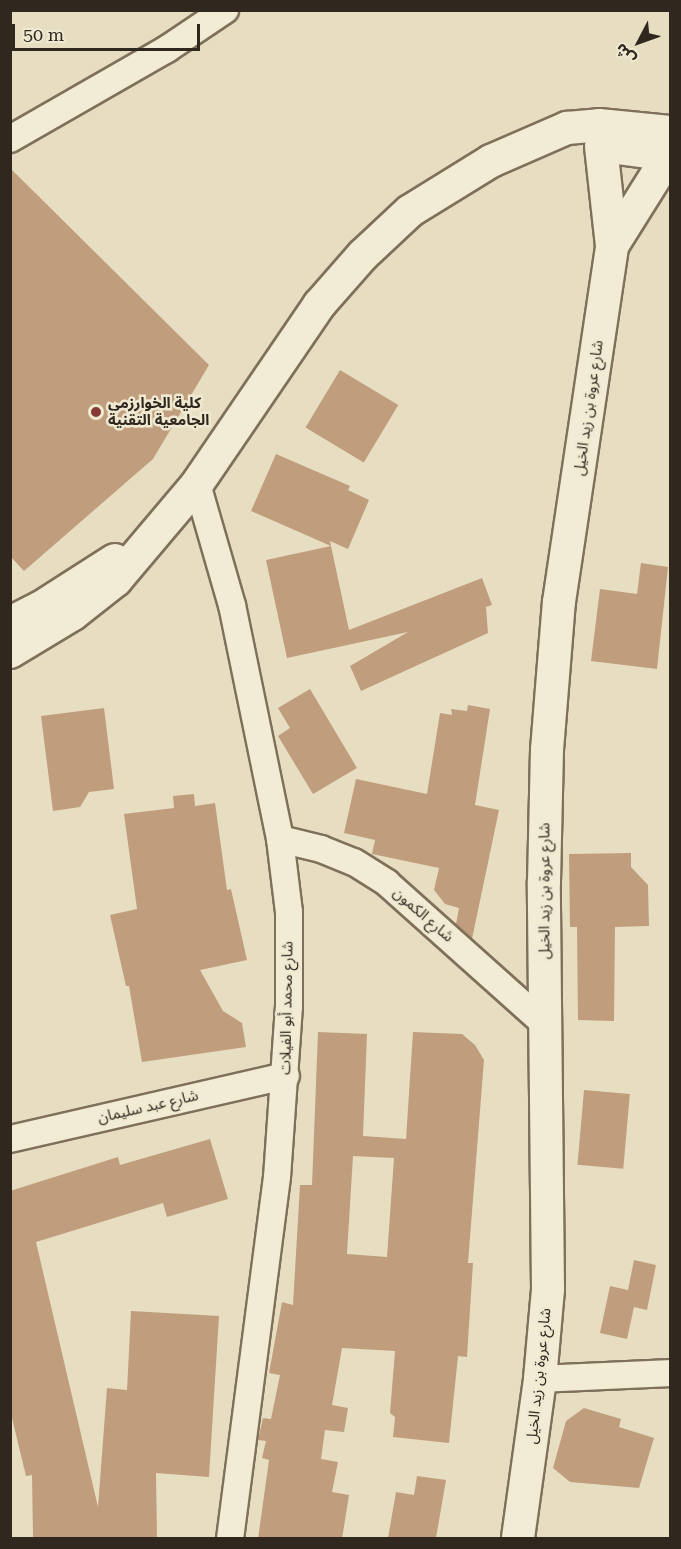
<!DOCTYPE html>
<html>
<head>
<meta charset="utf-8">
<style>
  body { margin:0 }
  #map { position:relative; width:681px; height:1549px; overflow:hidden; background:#e7dec2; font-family:"Roboto Serif","Noto Sans Arabic",serif }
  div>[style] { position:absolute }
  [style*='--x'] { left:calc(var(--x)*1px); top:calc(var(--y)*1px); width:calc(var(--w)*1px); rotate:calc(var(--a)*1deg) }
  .building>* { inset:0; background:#c09d7d; transform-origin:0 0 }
  .roads { filter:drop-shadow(2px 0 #7f705c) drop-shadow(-2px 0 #7f705c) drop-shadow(0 2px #7f705c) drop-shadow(0 -2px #7f705c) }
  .minor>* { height:26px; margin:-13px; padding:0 13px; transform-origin:13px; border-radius:13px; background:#f3ecd4 }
  .tertiary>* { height:32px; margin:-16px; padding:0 16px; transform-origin:16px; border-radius:16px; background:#f3ecd4 }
  .dots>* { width:16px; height:16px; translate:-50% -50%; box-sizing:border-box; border:3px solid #f0e9d1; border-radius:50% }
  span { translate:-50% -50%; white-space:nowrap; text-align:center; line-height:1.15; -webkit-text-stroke:5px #f0e9d1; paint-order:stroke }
  .poi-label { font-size:15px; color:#30281e; font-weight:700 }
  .left { translate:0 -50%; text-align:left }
  .street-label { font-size:15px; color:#30281e }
  .frame { position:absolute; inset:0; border:12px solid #30281e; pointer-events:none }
  .north { position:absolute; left:609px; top:12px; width:60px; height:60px; -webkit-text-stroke:4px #f0e9d1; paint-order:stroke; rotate:229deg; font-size:16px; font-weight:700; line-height:24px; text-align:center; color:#30281e }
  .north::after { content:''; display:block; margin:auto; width:21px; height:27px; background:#30281e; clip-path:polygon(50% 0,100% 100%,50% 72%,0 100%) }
  .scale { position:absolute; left:12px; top:24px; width:188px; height:27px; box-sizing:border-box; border:3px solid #30281e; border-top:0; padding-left:8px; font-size:18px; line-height:21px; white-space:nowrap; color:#30281e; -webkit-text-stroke:4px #f0e9d1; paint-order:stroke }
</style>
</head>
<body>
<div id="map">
  <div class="building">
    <i style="clip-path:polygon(10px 168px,209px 365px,153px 459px,24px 571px,10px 556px)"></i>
    <i style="left:340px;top:370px;width:68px;height:67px;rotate:31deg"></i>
    <i style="clip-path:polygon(276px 454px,350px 486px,348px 490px,369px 500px,348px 549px,330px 541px,331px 546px,251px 511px)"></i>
    <i style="clip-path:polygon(331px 546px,349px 630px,482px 578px,492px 605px,486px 607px,488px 633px,361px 691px,350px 666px,408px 632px,287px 658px,266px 560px)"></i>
    <i style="clip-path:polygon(641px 563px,668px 567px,657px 669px,591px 661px,600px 589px,637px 594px)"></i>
    <i style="clip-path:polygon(310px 689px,357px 768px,313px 794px,278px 736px,290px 728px,278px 708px)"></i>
    <i style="clip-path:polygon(468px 705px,490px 709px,475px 805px,499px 810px,472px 939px,456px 924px,459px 908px,445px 904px,434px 890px,439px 868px,372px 854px,375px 840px,344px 833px,356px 779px,427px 794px,440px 713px,452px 715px,451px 709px,467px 711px)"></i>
    <i style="clip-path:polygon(104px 708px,114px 789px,89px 792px,80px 807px,53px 811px,41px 716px)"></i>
    <i style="clip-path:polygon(194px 794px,195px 806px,215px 803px,227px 890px,231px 889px,247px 960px,200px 970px,223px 1011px,242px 1023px,246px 1047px,142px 1062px,129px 986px,126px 986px,110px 915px,137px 909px,124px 814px,174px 808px,173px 796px)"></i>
    <i style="clip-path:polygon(631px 853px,631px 867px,648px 885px,649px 926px,615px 927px,614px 1021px,578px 1020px,577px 927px,570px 927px,569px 854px)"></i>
    <i style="clip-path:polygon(evenodd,318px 1032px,367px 1034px,363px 1136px,406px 1139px,413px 1032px,462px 1034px,475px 1045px,484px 1060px,468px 1263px,473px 1263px,467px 1357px,458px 1356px,449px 1443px,393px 1437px,395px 1417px,390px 1413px,395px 1351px,342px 1348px,332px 1405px,348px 1408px,344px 1432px,325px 1430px,321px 1459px,338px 1462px,332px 1492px,349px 1495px,342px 1539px,258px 1539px,269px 1460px,262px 1458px,266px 1441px,258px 1440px,263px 1418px,271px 1419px,280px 1375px,269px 1373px,282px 1302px,293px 1305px,300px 1185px,312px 1185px,318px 1032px,353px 1156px,394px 1158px,387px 1257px,347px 1254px,353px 1156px)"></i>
    <i style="left:584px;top:1090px;width:46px;height:75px;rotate:5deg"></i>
    <i style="clip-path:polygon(210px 1139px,228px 1199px,167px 1217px,163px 1203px,36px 1242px,98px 1507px,107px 1388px,127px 1390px,131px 1311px,219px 1316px,209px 1477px,156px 1473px,157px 1539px,33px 1539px,32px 1475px,26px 1476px,10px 1410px,10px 1191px,118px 1157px,120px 1165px)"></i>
    <i style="clip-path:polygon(634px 1260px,656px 1265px,647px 1310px,634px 1307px,627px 1339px,600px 1333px,610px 1286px,628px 1290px)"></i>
    <i style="clip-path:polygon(584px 1408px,621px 1419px,619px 1427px,654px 1438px,639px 1488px,570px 1482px,553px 1468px,566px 1421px)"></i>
    <i style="clip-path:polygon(417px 1476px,446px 1480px,436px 1538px,388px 1538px,396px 1492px,414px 1495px)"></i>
  </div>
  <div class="roads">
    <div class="minor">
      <i style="--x:10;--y:139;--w:181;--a:-29.8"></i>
      <i style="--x:167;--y:49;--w:70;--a:-33.9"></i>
      <i style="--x:197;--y:484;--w:126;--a:73.9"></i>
      <i style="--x:232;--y:605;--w:239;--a:78.4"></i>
      <i style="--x:280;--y:839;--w:74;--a:83"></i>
      <i style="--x:289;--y:912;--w:94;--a:90"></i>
      <i style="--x:289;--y:1006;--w:171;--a:94"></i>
      <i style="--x:277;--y:1177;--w:364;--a:97.4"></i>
      <i style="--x:280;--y:839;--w:42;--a:13.7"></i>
      <i style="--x:321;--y:849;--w:35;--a:22"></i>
      <i style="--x:354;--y:862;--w:39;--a:32"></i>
      <i style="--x:387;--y:883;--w:213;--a:41.8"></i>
      <i style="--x:10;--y:1139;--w:283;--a:-12.9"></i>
      <i style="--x:540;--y:1379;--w:130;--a:-2.6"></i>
    </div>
    <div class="tertiary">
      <i style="--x:617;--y:148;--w:53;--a:7.5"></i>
      <i style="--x:612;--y:246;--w:107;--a:-57.9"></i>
      <i style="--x:10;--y:623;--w:34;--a:-27"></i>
      <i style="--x:40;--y:608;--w:89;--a:-32.6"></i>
      <i style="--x:10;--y:652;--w:74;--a:-31.1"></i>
      <i style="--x:73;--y:614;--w:55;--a:-38.3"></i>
      <i style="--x:116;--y:580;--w:126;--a:-49.8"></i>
      <i style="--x:197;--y:484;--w:217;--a:-55.7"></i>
      <i style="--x:319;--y:305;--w:67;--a:-48.7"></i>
      <i style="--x:363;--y:255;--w:64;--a:-43.1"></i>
      <i style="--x:410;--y:211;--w:95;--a:-31.7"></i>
      <i style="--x:491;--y:161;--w:83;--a:-23.5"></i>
      <i style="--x:567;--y:128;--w:32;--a:-5"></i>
      <i style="--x:599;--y:125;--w:71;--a:5.6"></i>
      <i style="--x:518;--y:1538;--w:161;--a:-82.1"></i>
      <i style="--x:540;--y:1379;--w:90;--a:-84.9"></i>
      <i style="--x:548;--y:1289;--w:407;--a:-90.6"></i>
      <i style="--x:544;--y:882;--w:132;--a:-88.7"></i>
      <i style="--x:547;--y:750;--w:148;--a:-85.4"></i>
      <i style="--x:559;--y:602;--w:360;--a:-81.5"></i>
      <i style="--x:612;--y:246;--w:100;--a:-96.3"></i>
    </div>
  </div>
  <div class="dots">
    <i style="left:96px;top:412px;background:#863834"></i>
  </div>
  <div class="poi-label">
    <span class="left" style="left:108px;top:412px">كلية الخوارزمي<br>الجامعية التقنية</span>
  </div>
  <div class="street-label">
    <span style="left:589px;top:408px;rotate:-82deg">شارع عروة بن زيد الخيل</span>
    <span style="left:545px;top:891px;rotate:-90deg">شارع عروة بن زيد الخيل</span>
    <span style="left:423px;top:915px;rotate:41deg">شارع الكمون</span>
    <span style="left:287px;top:1008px;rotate:-89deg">شارع محمد أبو الفيلات</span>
    <span style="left:148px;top:1107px;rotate:-13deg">شارع عبد سليمان</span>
    <span style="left:539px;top:1376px;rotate:-84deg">شارع عروة بن زيد الخيل</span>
  </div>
  <div class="frame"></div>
  <div class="north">ش</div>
  <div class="scale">50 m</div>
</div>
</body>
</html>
